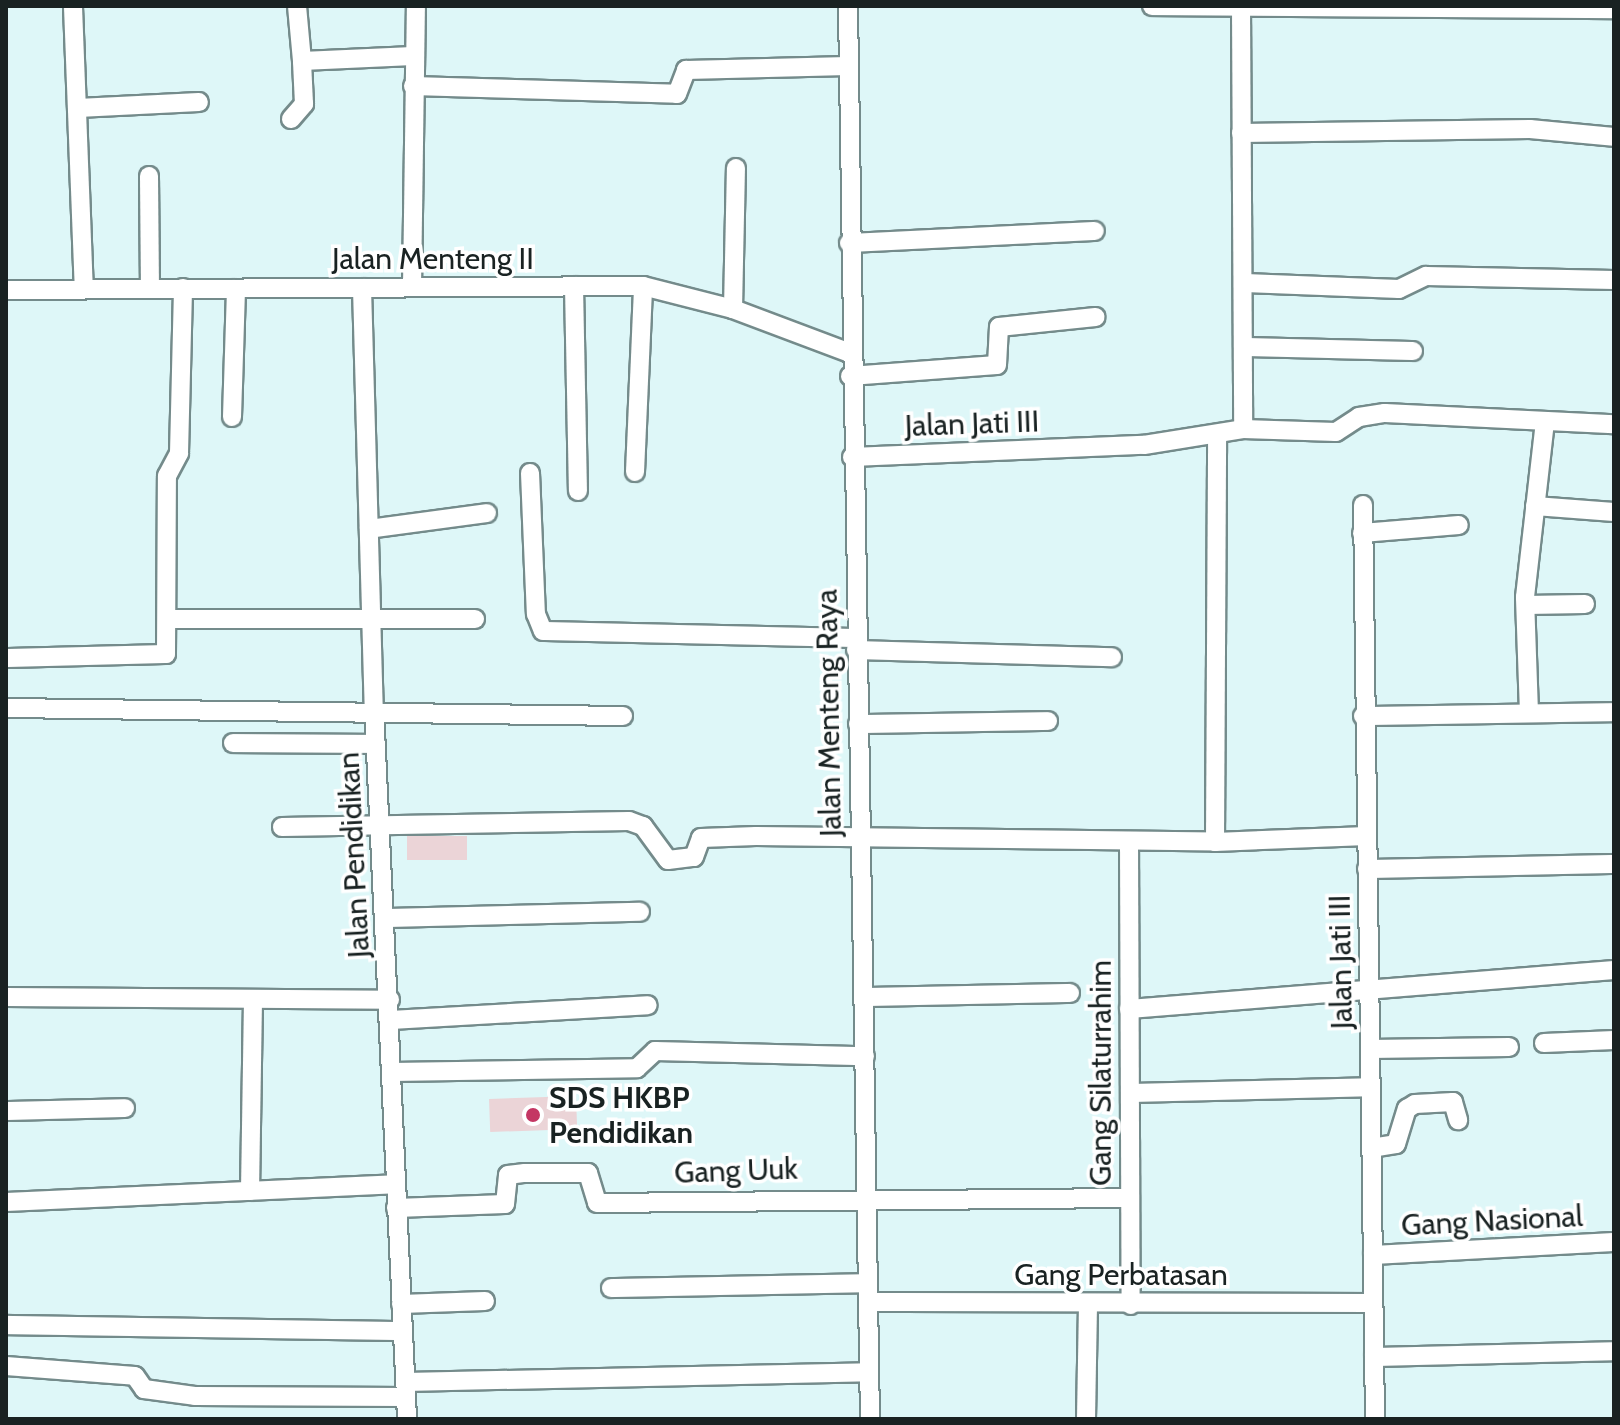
<!DOCTYPE html>
<html>
<head>
<meta charset="utf-8">
<style>
  body { margin:0 }
  #map { position:relative; width:1620px; height:1425px; overflow:hidden; background:#def7f8; font-family:Cabin,sans-serif }
  div>[style] { position:absolute }
  [style*='--x'] { left:calc(var(--x)*1px); top:calc(var(--y)*1px); width:calc(var(--w)*1px); rotate:calc(var(--a)*1deg) }
  .building>* { inset:0; background:#ebd4d7; transform-origin:0 0 }
  .roads { filter:drop-shadow(2px 0 #748b8b) drop-shadow(-2px 0 #748b8b) drop-shadow(0 2px #748b8b) drop-shadow(0 -2px #748b8b) }
  .minor>* { height:18px; margin:-9px; padding:0 9px; transform-origin:9px; border-radius:9px; background:#fff }
  .dots>* { width:22px; height:22px; translate:-50% -50%; box-sizing:border-box; border:4px solid #fff; border-radius:50% }
  span { translate:-50% -50%; white-space:nowrap; text-align:center; line-height:1.15; -webkit-text-stroke:7px #fff; paint-order:stroke }
  .street-label { font-size:30px; color:#192222 }
  .poi-label { font-size:30px; color:#192222; font-weight:700 }
  .left { translate:0 -50%; text-align:left }
  .frame { position:absolute; inset:0; border:8px solid #192222; pointer-events:none }
</style>
</head>
<body>
<div id="map">
  <div class="building">
    <i style="left:467px;top:836px;width:24px;height:60px;rotate:90deg"></i>
    <i style="left:576px;top:1096px;width:33px;height:87px;rotate:88deg"></i>
  </div>
  <div class="roads">
    <div class="minor">
      <i style="--x:297;--y:6;--w:55;--a:84.8"></i>
      <i style="--x:302;--y:61;--w:111;--a:-2.6"></i>
      <i style="--x:848;--y:6;--w:1413;--a:89.11"></i>
      <i style="--x:1152;--y:6;--w:462;--a:0.4"></i>
      <i style="--x:1241;--y:6;--w:423;--a:89.7"></i>
      <i style="--x:73;--y:7;--w:282;--a:87.8"></i>
      <i style="--x:413;--y:86;--w:264;--a:1.7"></i>
      <i style="--x:677;--y:94;--w:26;--a:-69"></i>
      <i style="--x:686;--y:70;--w:162;--a:-1.4"></i>
      <i style="--x:78;--y:108;--w:121;--a:-2.8"></i>
      <i style="--x:291;--y:119;--w:20;--a:-49"></i>
      <i style="--x:304;--y:104;--w:43;--a:-92.7"></i>
      <i style="--x:1241;--y:133;--w:289;--a:-0.8"></i>
      <i style="--x:1530;--y:129;--w:84;--a:5.4"></i>
      <i style="--x:149;--y:176;--w:113;--a:89.5"></i>
      <i style="--x:849;--y:243;--w:246;--a:-2.8"></i>
      <i style="--x:1245;--y:283;--w:154;--a:2.2"></i>
      <i style="--x:1399;--y:289;--w:30;--a:-26"></i>
      <i style="--x:1426;--y:276;--w:188;--a:1.2"></i>
      <i style="--x:574;--y:286;--w:205;--a:88.9"></i>
      <i style="--x:412;--y:287;--w:281;--a:-89.2"></i>
      <i style="--x:362;--y:288;--w:420;--a:88.4"></i>
      <i style="--x:374;--y:708;--w:712;--a:87.34"></i>
      <i style="--x:6;--y:290;--w:637;--a:-0.36"></i>
      <i style="--x:643;--y:286;--w:93;--a:14.3"></i>
      <i style="--x:733;--y:309;--w:125;--a:20.6"></i>
      <i style="--x:733;--y:309;--w:141;--a:-88.8"></i>
      <i style="--x:1245;--y:347;--w:168;--a:1.4"></i>
      <i style="--x:850;--y:376;--w:147;--a:-4.3"></i>
      <i style="--x:997;--y:365;--w:38;--a:-87"></i>
      <i style="--x:999;--y:327;--w:97;--a:-5.9"></i>
      <i style="--x:232;--y:417;--w:128;--a:-88.2"></i>
      <i style="--x:852;--y:457;--w:292;--a:-2.4"></i>
      <i style="--x:1144;--y:445;--w:100;--a:-9.2"></i>
      <i style="--x:1243;--y:429;--w:93;--a:1.8"></i>
      <i style="--x:1336;--y:432;--w:27;--a:-33"></i>
      <i style="--x:1359;--y:417;--w:26;--a:-9"></i>
      <i style="--x:1385;--y:413;--w:229;--a:2.8"></i>
      <i style="--x:635;--y:472;--w:186;--a:-87.5"></i>
      <i style="--x:530;--y:473;--w:141;--a:87.6"></i>
      <i style="--x:536;--y:614;--w:18;--a:68"></i>
      <i style="--x:543;--y:631;--w:313;--a:1.3"></i>
      <i style="--x:1363;--y:505;--w:914;--a:89.25"></i>
      <i style="--x:1535;--y:506;--w:79;--a:4.3"></i>
      <i style="--x:369;--y:529;--w:119;--a:-7.7"></i>
      <i style="--x:1362;--y:533;--w:97;--a:-4.7"></i>
      <i style="--x:1526;--y:605;--w:59;--a:-1"></i>
      <i style="--x:171;--y:619;--w:304;--a:0"></i>
      <i style="--x:856;--y:650;--w:256;--a:1.6"></i>
      <i style="--x:6;--y:658;--w:160;--a:-1.4"></i>
      <i style="--x:166;--y:654;--w:178;--a:-89.7"></i>
      <i style="--x:167;--y:476;--w:26;--a:-62"></i>
      <i style="--x:179;--y:453;--w:165;--a:-88.6"></i>
      <i style="--x:6;--y:708;--w:617;--a:0.74"></i>
      <i style="--x:1529;--y:713;--w:116;--a:-92"></i>
      <i style="--x:1525;--y:597;--w:177;--a:-83.5"></i>
      <i style="--x:1363;--y:716;--w:251;--a:-0.9"></i>
      <i style="--x:858;--y:724;--w:190;--a:-0.9"></i>
      <i style="--x:233;--y:743;--w:143;--a:0.4"></i>
      <i style="--x:282;--y:827;--w:347;--a:-1"></i>
      <i style="--x:629;--y:821;--w:15;--a:20"></i>
      <i style="--x:643;--y:826;--w:42;--a:53.7"></i>
      <i style="--x:668;--y:860;--w:26;--a:-7"></i>
      <i style="--x:694;--y:857;--w:20;--a:-70"></i>
      <i style="--x:701;--y:838;--w:55;--a:-2.1"></i>
      <i style="--x:756;--y:836;--w:459;--a:0.7"></i>
      <i style="--x:1215;--y:842;--w:152;--a:-2.3"></i>
      <i style="--x:1129;--y:841;--w:464;--a:89.8"></i>
      <i style="--x:1215;--y:842;--w:407;--a:-89.7"></i>
      <i style="--x:1367;--y:869;--w:247;--a:-1.2"></i>
      <i style="--x:387;--y:918;--w:253;--a:-1.4"></i>
      <i style="--x:6;--y:997;--w:384;--a:0.4"></i>
      <i style="--x:864;--y:997;--w:206;--a:-1.1"></i>
      <i style="--x:1129;--y:1009;--w:487;--a:-4.6"></i>
      <i style="--x:391;--y:1020;--w:257;--a:-3.3"></i>
      <i style="--x:1544;--y:1043;--w:70;--a:-2.5"></i>
      <i style="--x:1370;--y:1049;--w:139;--a:-0.8"></i>
      <i style="--x:392;--y:1072;--w:245;--a:-0.9"></i>
      <i style="--x:637;--y:1068;--w:25;--a:-43"></i>
      <i style="--x:655;--y:1051;--w:210;--a:1.4"></i>
      <i style="--x:1130;--y:1093;--w:240;--a:-1.4"></i>
      <i style="--x:6;--y:1111;--w:119;--a:-1.4"></i>
      <i style="--x:1371;--y:1148;--w:25;--a:-9"></i>
      <i style="--x:1396;--y:1144;--w:37;--a:-73"></i>
      <i style="--x:1407;--y:1109;--w:9;--a:-32"></i>
      <i style="--x:1415;--y:1104;--w:38;--a:-3"></i>
      <i style="--x:1453;--y:1102;--w:19;--a:74"></i>
      <i style="--x:250;--y:1191;--w:192;--a:-89.1"></i>
      <i style="--x:6;--y:1202;--w:389;--a:-2.6"></i>
      <i style="--x:396;--y:1208;--w:109;--a:-2.1"></i>
      <i style="--x:505;--y:1204;--w:29;--a:-84"></i>
      <i style="--x:508;--y:1175;--w:17;--a:-7"></i>
      <i style="--x:525;--y:1173;--w:63;--a:0"></i>
      <i style="--x:588;--y:1173;--w:31;--a:73"></i>
      <i style="--x:597;--y:1203;--w:533;--a:-0.54"></i>
      <i style="--x:1373;--y:1255;--w:241;--a:-3.1"></i>
      <i style="--x:611;--y:1288;--w:256;--a:-1.1"></i>
      <i style="--x:868;--y:1302;--w:505;--a:0.11"></i>
      <i style="--x:401;--y:1304;--w:84;--a:-2"></i>
      <i style="--x:6;--y:1325;--w:396;--a:0.9"></i>
      <i style="--x:1374;--y:1357;--w:240;--a:-1.4"></i>
      <i style="--x:6;--y:1366;--w:129;--a:4.4"></i>
      <i style="--x:135;--y:1376;--w:16;--a:55"></i>
      <i style="--x:144;--y:1389;--w:51;--a:7.8"></i>
      <i style="--x:195;--y:1396;--w:210;--a:0.3"></i>
      <i style="--x:405;--y:1382;--w:464;--a:-1.2"></i>
      <i style="--x:1086;--y:1419;--w:115;--a:-89"></i>
    </div>
  </div>
  <div class="dots">
    <i style="left:533px;top:1115px;background:#c43663"></i>
  </div>
  <div class="street-label">
    <span style="left:433px;top:259px">Jalan Menteng II</span>
    <span style="left:972px;top:424px;rotate:-2deg">Jalan Jati III</span>
    <span style="left:829px;top:713px;rotate:-91deg">Jalan Menteng Raya</span>
    <span style="left:354px;top:855px;rotate:-93deg">Jalan Pendidikan</span>
    <span style="left:1341px;top:962px;rotate:-91deg">Jalan Jati III</span>
    <span style="left:1101px;top:1073px;rotate:-90deg">Gang Silaturrahim</span>
    <span style="left:736px;top:1171px;rotate:-2deg">Gang Uuk</span>
    <span style="left:1492px;top:1221px;rotate:-3deg">Gang Nasional</span>
    <span style="left:1121px;top:1275px">Gang Perbatasan</span>
  </div>
  <div class="poi-label">
    <span class="left" style="left:549px;top:1115px">SDS HKBP<br>Pendidikan</span>
  </div>
  <div class="frame"></div>
</div>
</body>
</html>
